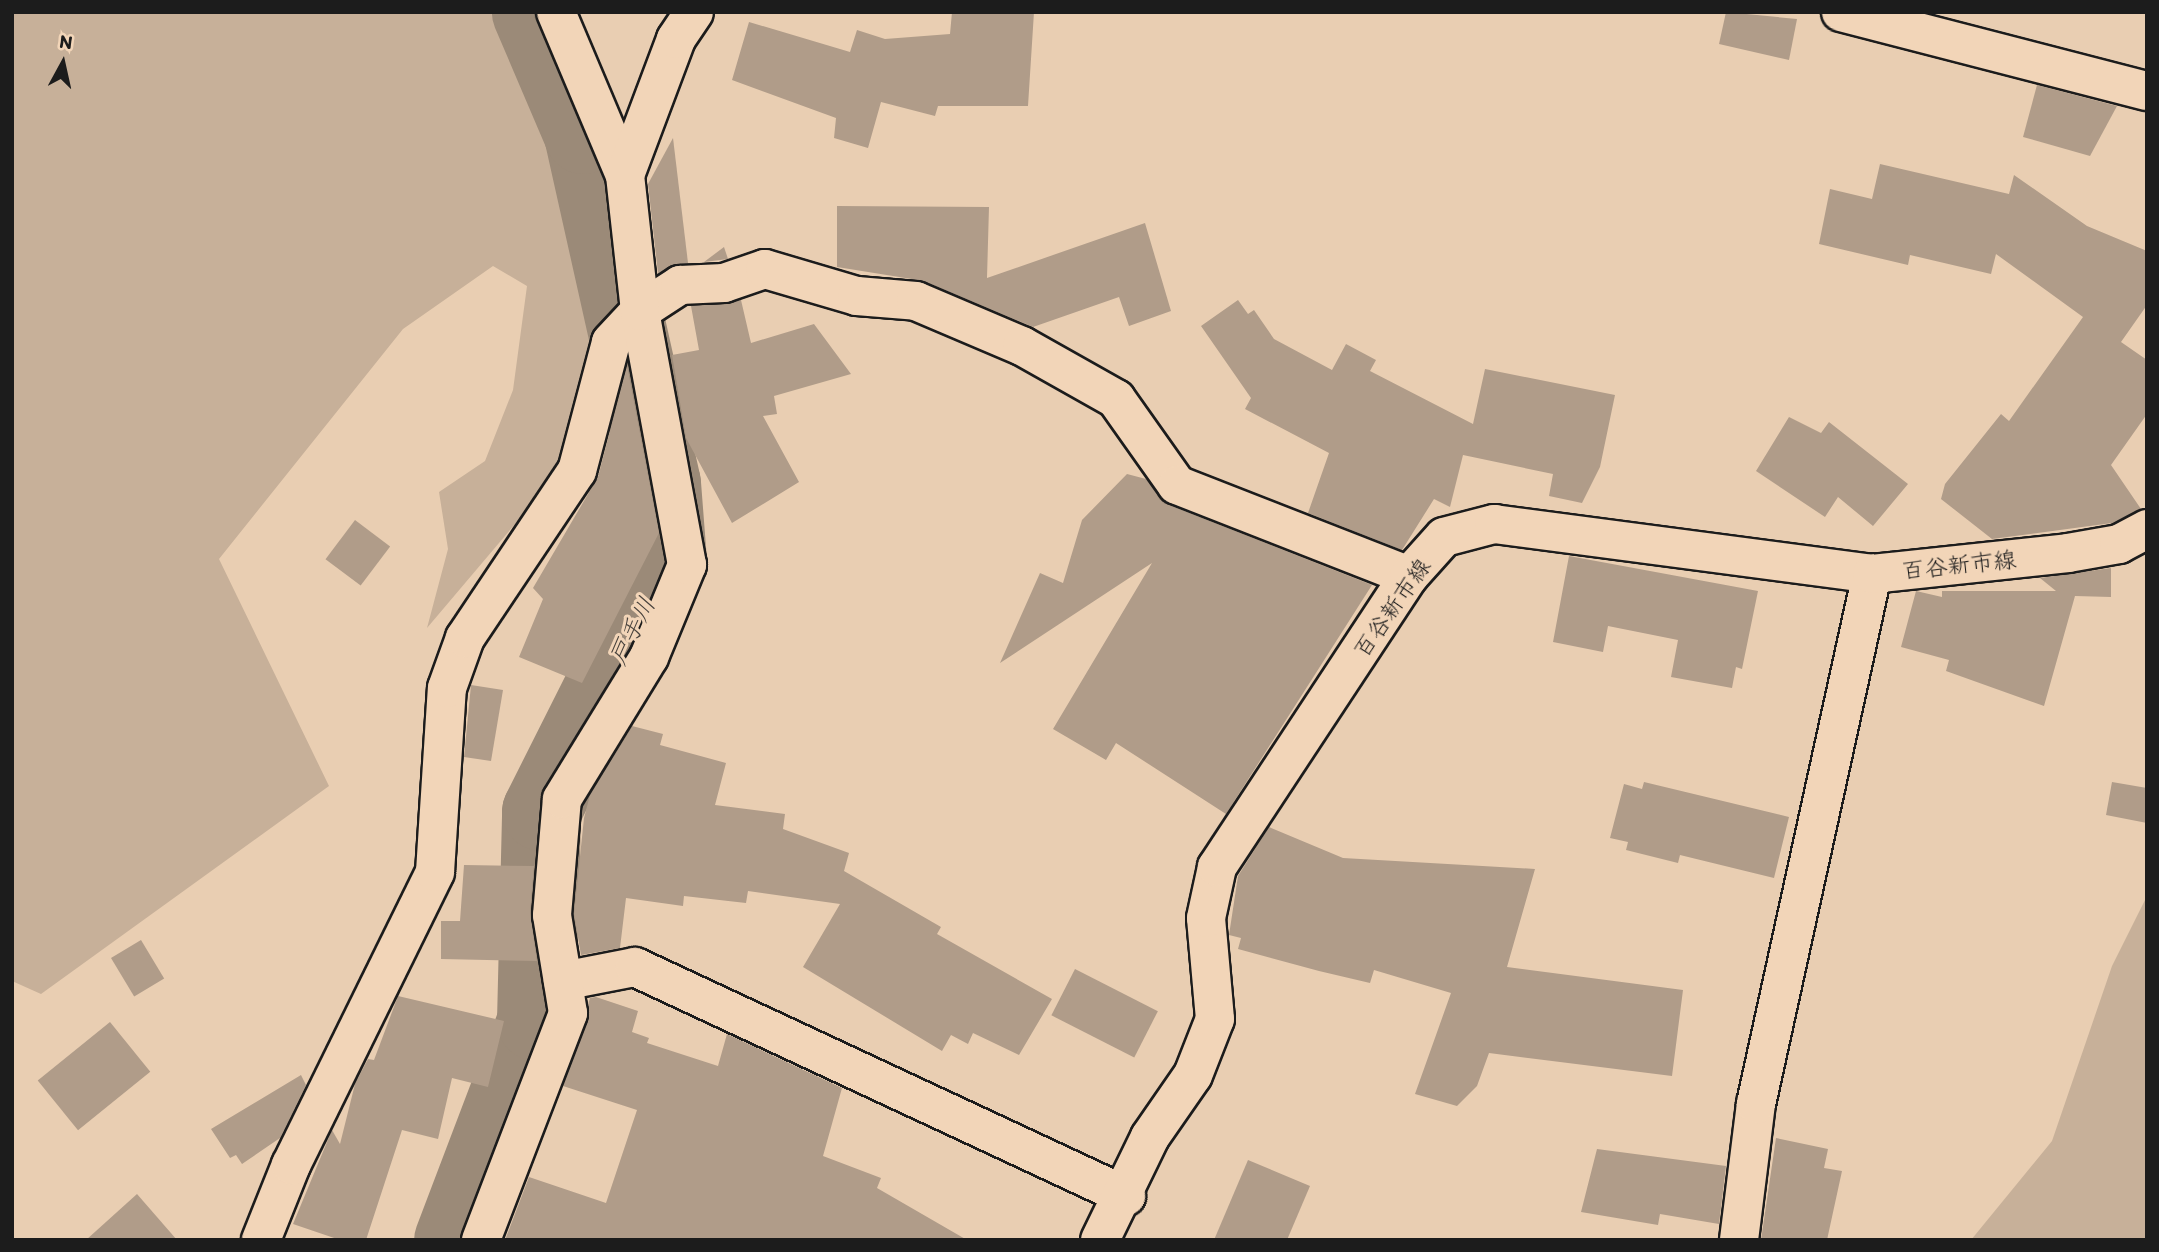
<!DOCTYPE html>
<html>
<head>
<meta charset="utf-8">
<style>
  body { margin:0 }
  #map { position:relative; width:2159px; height:1252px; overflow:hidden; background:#e9ceb2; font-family:Itim,"Klee One",sans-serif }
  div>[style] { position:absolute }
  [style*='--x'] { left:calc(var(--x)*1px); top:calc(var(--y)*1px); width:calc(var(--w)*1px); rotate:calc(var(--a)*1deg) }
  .green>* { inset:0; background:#c7b099 }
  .river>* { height:79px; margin:-39.5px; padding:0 39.5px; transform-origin:39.5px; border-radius:39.5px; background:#9b8a78 }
  .building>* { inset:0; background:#b09c89; transform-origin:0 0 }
  .roads { filter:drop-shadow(2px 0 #1c1c1c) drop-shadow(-2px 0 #1c1c1c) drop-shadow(0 2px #1c1c1c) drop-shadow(0 -2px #1c1c1c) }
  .minor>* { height:38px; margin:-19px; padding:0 19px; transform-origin:19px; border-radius:19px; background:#f2d5b8 }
  .major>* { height:38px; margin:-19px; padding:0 19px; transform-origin:19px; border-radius:19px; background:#f2d5b8 }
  span { translate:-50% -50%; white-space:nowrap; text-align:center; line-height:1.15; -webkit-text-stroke:6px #f2d5b8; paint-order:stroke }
  .street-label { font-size:23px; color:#1c1c1c }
  .water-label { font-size:24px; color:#48423c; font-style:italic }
  .frame { position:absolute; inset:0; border:14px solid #1c1c1c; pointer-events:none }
  .north { position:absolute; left:28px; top:28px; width:70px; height:70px; -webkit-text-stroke:5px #f2d5b8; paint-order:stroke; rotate:8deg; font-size:19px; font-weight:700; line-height:28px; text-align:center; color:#1c1c1c }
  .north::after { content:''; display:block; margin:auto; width:24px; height:32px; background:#1c1c1c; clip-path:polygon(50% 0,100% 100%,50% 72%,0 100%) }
</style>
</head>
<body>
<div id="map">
  <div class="green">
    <i style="clip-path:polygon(12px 12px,505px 12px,574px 195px,592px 360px,559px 472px,427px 628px,448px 549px,439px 492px,485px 461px,513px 390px,527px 286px,493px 266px,403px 329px,219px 559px,329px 786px,41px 994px,12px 981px)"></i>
    <i style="clip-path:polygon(2147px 896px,2147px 1240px,1971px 1240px,2052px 1141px,2112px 966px)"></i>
  </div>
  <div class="river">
    <i style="--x:453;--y:1240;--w:234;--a:-69.2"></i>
    <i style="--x:536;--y:1021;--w:210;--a:-88.6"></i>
    <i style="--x:541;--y:811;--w:280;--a:-63.3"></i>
    <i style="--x:667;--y:561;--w:78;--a:-94.4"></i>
    <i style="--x:661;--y:483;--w:358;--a:-102.6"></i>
    <i style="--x:583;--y:134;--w:133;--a:-113.1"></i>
  </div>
  <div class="building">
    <i style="clip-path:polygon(952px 12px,1034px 12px,1028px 106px,938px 106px,935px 116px,881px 102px,868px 148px,834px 138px,836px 118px,732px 80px,749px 22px,850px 52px,857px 30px,885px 39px,950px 34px)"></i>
    <i style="clip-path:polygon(1726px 12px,1797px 19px,1789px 60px,1719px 44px)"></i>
    <i style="clip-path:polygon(2037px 85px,2117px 106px,2090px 156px,2023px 137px)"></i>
    <i style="clip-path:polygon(673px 138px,688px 263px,658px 273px,648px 184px)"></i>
    <i style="clip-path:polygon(1880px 164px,2009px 194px,2014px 175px,2087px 226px,2147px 251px,2147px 305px,2121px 342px,2147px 360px,2147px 414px,2111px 465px,2141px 509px,2112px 523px,1992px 539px,1941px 499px,1945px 484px,2001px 414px,2009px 421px,2083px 317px,1996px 254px,1991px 274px,1910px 255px,1908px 265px,1819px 244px,1830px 189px,1872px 199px)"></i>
    <i style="clip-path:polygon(837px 206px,989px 207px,987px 278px,1145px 223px,1171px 311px,1129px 326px,1119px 297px,1033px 327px,924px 281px,837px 267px)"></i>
    <i style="clip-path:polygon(724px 247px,728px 259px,704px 262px)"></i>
    <i style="clip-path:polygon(741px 300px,751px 343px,814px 324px,851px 374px,774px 396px,777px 414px,763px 416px,799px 482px,732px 523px,686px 438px,672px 355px,699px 350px,691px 306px)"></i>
    <i style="clip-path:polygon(1238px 300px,1248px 314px,1254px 310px,1274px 339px,1332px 370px,1346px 344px,1376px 360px,1370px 371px,1473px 424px,1485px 369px,1615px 395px,1600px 467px,1582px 503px,1549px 496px,1553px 474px,1463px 455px,1450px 507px,1434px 499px,1402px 550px,1308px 513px,1329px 453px,1245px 409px,1251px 398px,1201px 326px)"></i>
    <i style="clip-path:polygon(627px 365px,659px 533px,582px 683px,519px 657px,543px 599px,533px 588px,598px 477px)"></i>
    <i style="clip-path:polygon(1789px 417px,1821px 433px,1829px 422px,1908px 484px,1873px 526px,1838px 497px,1825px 517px,1756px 471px)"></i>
    <i style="clip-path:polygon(1127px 474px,1146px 479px,1169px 505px,1372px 585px,1226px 814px,1116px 743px,1106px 760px,1053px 729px,1152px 563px,1000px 663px,1040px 573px,1063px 583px,1082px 520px)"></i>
    <i style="left:355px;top:520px;width:44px;height:49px;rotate:37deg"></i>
    <i style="clip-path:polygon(1569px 556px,1758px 591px,1742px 669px,1736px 667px,1732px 688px,1671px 677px,1678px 640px,1608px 626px,1603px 652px,1553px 642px)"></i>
    <i style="clip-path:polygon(2111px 568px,2111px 597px,2075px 596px,2044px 706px,1946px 671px,1949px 660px,1901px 647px,1916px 591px,1942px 597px,1942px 591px,2056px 591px,2040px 578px)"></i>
    <i style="clip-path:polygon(471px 685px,503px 690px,491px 761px,464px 757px)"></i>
    <i style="clip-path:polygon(632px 726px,663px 734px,660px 745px,726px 763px,715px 805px,785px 814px,783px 829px,849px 853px,844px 871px,941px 927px,937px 934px,1052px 999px,1019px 1055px,973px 1033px,968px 1044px,951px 1035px,942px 1051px,803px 967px,840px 904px,748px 891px,746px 903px,684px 896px,683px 906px,626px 898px,620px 948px,581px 955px,574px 914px,584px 818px,590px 795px)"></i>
    <i style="clip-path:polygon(1644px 782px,1789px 817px,1774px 878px,1680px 855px,1678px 863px,1626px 850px,1628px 842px,1610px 838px,1624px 784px,1642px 789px)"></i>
    <i style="clip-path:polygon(2112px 782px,2147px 788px,2147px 823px,2106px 815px)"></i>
    <i style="clip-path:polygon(1269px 827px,1343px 858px,1535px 869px,1507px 967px,1683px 990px,1672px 1076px,1489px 1053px,1477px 1086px,1457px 1106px,1415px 1094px,1451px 993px,1374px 970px,1370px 983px,1319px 971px,1238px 949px,1241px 938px,1229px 935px,1238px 876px)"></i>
    <i style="clip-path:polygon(464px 865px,534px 866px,530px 913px,537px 961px,441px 959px,441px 921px,460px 921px)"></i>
    <i style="left:141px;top:940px;width:45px;height:35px;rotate:59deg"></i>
    <i style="left:1075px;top:969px;width:93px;height:52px;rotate:27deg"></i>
    <i style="clip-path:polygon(398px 996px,504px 1021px,488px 1087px,452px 1078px,438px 1139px,402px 1130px,366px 1240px,340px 1240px,293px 1224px,332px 1130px,340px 1144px,355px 1084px,368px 1059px,374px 1060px)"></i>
    <i style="clip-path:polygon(596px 997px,638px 1011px,632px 1032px,649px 1038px,647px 1043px,718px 1066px,727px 1034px,842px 1088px,823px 1156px,881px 1178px,877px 1188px,967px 1240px,505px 1240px,529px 1177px,606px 1203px,637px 1110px,563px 1086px,590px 998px)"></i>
    <i style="left:110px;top:1022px;width:64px;height:93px;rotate:51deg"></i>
    <i style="clip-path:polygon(301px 1075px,306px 1085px,280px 1138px,242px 1164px,236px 1155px,230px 1158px,211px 1129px)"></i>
    <i style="clip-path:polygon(1776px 1138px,1828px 1149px,1824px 1168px,1842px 1171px,1827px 1240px,1761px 1240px)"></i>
    <i style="clip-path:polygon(1597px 1149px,1726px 1166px,1719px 1224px,1660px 1214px,1658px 1225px,1581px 1212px)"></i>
    <i style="clip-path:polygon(1248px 1160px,1310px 1186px,1287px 1240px,1214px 1240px)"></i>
    <i style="clip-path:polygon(137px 1194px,177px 1240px,86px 1240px)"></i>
  </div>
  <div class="roads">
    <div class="minor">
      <i style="--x:556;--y:12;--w:177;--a:67.1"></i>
      <i style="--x:1841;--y:12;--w:316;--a:14.5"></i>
      <i style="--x:563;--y:981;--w:73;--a:-11"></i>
      <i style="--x:635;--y:967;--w:542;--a:25"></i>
      <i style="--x:261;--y:1240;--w:81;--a:-68.2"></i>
      <i style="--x:291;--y:1165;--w:326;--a:-63.8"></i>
      <i style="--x:435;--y:872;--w:184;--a:-86.3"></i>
      <i style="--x:447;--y:688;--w:53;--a:-70.2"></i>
      <i style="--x:465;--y:638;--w:201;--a:-56.2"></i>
      <i style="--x:577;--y:471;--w:133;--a:-75.2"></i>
      <i style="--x:611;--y:342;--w:42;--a:-46.9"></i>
      <i style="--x:640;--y:311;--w:48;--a:-33"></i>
      <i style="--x:680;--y:285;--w:44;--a:-2.6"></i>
      <i style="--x:724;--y:283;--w:43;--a:-18.9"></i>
      <i style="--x:765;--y:269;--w:96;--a:16.4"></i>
      <i style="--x:857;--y:296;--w:59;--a:4.8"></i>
      <i style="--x:916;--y:301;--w:115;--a:23"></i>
      <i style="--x:1022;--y:346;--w:108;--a:29.4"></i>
      <i style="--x:1116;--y:399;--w:105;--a:54.7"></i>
      <i style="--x:1177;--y:485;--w:249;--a:21.4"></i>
      <i style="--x:481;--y:1240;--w:243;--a:-69"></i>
      <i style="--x:568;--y:1013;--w:99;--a:-99.3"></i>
      <i style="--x:552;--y:915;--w:116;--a:-85.1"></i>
      <i style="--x:562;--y:799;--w:167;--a:-58.5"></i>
      <i style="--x:649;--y:657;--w:100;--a:-67.6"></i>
      <i style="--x:687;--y:565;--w:258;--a:-100.5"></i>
      <i style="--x:640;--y:311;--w:137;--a:-96.3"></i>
      <i style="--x:625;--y:175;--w:145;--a:-69.4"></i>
      <i style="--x:676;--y:39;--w:32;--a:-56"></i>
      <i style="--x:1739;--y:1240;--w:137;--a:-82.9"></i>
      <i style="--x:1756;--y:1104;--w:543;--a:-77.65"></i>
    </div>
    <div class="major">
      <i style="--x:1100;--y:1240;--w:114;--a:-64.1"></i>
      <i style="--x:1150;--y:1137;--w:75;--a:-55.3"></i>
      <i style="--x:1193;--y:1075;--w:60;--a:-68.6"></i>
      <i style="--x:1215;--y:1019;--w:101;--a:-95.1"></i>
      <i style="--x:1206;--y:918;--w:52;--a:-77.8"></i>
      <i style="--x:1217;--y:867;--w:349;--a:-56.6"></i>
      <i style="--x:1409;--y:576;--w:52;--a:-48.1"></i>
      <i style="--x:1444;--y:537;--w:52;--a:-14.6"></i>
      <i style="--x:1494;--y:524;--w:381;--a:7.5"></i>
      <i style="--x:1872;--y:574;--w:197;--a:-6.1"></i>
      <i style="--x:2068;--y:553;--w:52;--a:-10"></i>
      <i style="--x:2119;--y:544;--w:32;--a:-28"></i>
    </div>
  </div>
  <div class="street-label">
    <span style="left:1959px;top:565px;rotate:-6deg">百谷新市線</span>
    <span style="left:1392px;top:608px;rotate:-55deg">百谷新市線</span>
  </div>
  <div class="water-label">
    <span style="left:632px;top:631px;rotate:-63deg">戸手川</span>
  </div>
  <div class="frame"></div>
  <div class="north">N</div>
</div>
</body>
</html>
